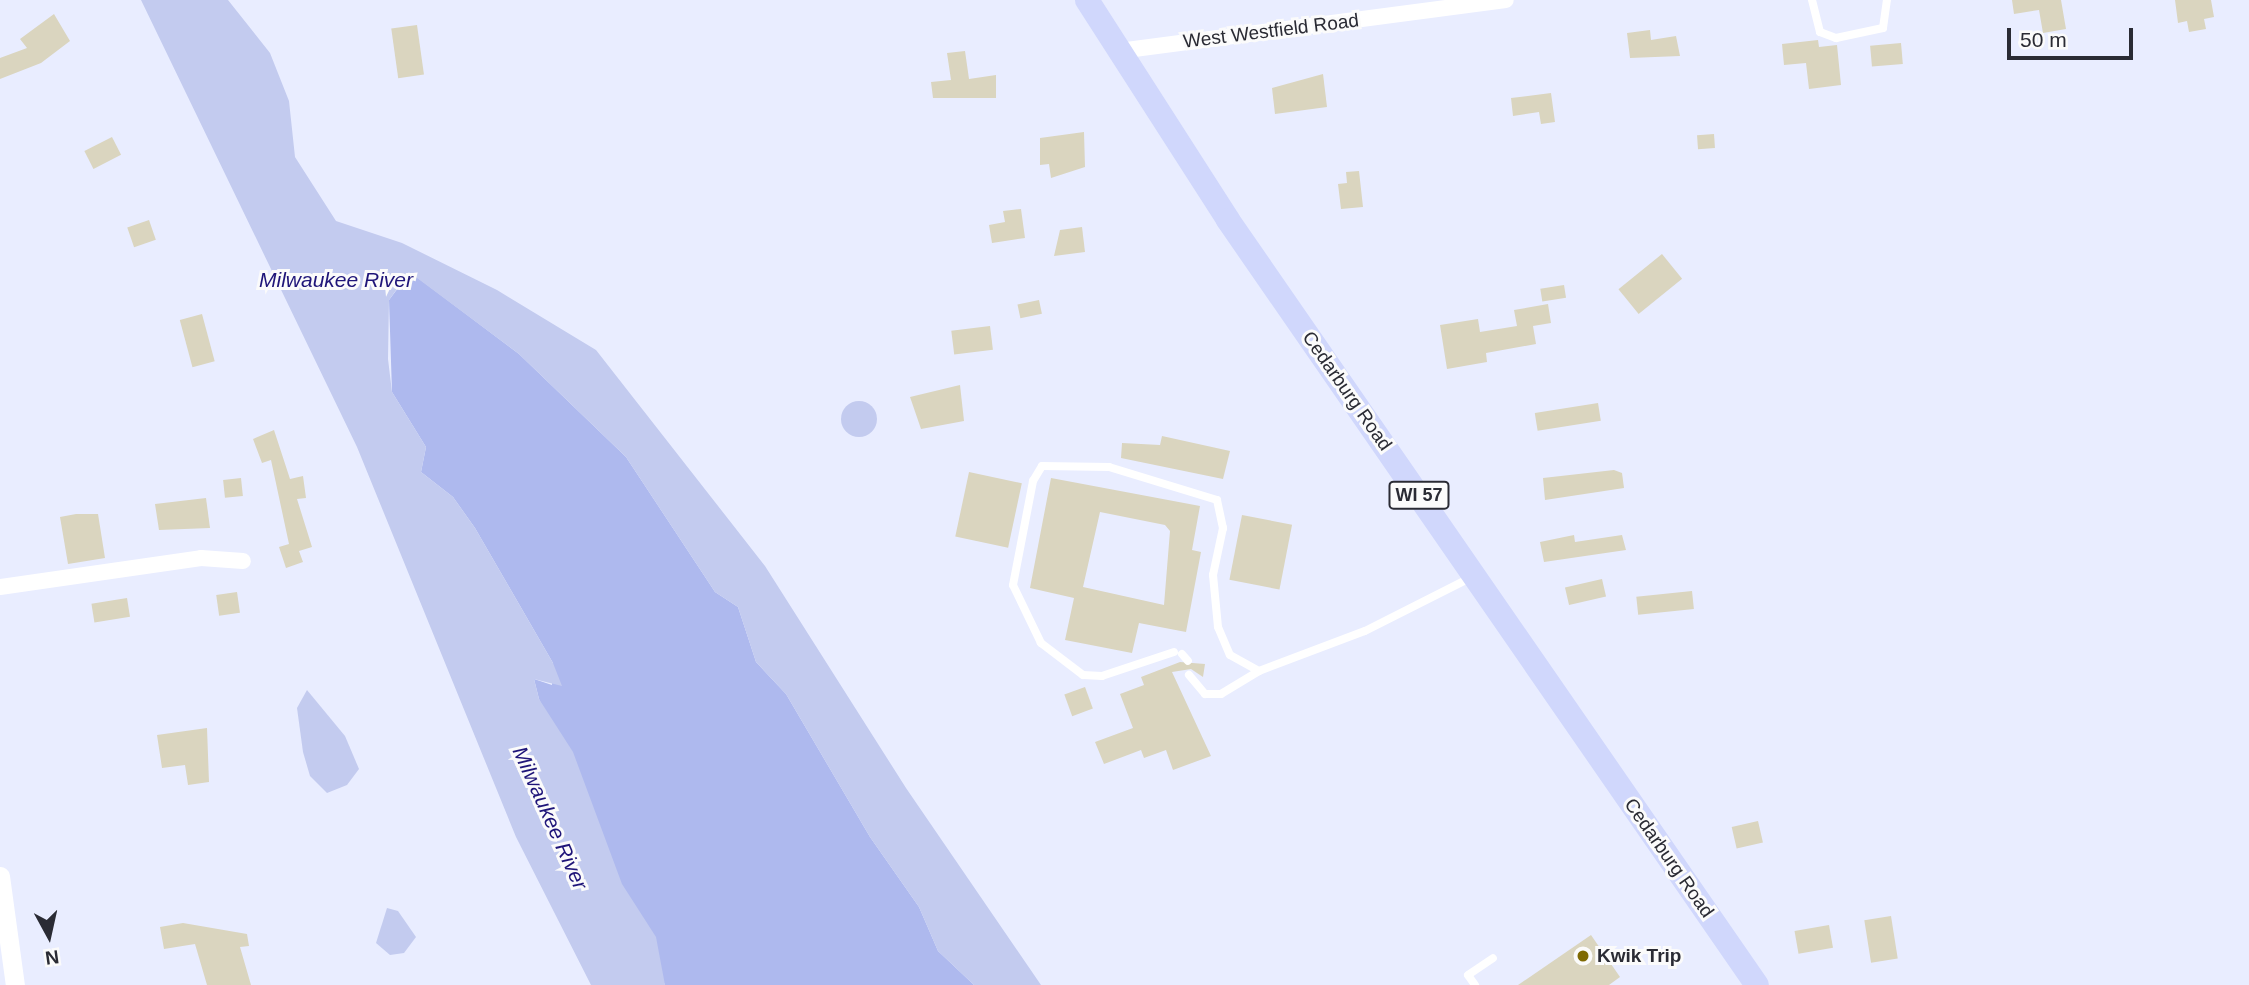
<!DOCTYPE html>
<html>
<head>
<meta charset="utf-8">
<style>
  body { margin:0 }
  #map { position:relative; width:2249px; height:985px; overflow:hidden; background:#e9edff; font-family:Arial,sans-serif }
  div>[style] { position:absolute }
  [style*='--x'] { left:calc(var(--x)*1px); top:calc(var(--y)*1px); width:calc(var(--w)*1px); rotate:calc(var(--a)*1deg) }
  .green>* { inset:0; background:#aeb9ee }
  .water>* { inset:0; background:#c3cbef }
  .round { border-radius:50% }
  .building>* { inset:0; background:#dad5bf; transform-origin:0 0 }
  .service>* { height:8px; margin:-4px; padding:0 4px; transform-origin:4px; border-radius:4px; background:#fff }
  .minor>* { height:16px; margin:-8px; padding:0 8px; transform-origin:8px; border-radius:8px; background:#fff }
  .tertiary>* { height:19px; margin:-9.5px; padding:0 9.5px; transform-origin:9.5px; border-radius:9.5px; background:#fff }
  .primary>* { height:24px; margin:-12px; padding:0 12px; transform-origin:12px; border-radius:12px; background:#d0d7fc }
  .dots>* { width:19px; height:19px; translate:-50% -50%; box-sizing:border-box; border:4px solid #fbfbfb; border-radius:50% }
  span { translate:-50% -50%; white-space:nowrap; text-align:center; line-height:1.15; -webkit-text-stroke:6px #fbfbfb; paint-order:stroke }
  .shield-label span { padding:2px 5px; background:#fbfbfb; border:2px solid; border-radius:5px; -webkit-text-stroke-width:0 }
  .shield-label { font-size:18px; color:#2a2b34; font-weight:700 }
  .street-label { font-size:19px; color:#2a2b34 }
  .poi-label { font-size:19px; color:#2a2b34; font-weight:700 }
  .left { translate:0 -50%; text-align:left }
  .water-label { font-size:21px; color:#1f1579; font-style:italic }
  .north { position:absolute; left:14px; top:901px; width:70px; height:70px; -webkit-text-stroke:5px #fbfbfb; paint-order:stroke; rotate:172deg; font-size:19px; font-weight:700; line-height:28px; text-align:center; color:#2a2b34 }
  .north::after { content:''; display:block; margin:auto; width:24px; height:32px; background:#2a2b34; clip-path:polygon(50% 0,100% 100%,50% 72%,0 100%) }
  .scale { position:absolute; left:2007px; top:28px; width:126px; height:32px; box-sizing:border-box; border:4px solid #2a2b34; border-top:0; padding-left:9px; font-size:21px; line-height:24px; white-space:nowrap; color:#2a2b34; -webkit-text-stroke:5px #fbfbfb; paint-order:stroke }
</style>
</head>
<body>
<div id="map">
  <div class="green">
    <i style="clip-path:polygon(410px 272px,519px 354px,626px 457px,715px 592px,738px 607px,756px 662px,786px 694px,870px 837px,919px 907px,938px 951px,974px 985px,665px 985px,539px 699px,534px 679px,552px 685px,553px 663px,475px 528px,453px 497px,421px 472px,426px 447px,392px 392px,389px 300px)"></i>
  </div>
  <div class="water">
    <i style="clip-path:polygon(141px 0,228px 0,270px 53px,289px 101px,295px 157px,336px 221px,402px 243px,497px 290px,596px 350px,765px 566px,906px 788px,1041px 985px,974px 985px,938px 951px,919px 907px,870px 837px,786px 694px,756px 662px,738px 607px,715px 592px,626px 457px,519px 354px,409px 272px,389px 300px,388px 359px,392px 392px,426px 447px,421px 472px,453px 497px,475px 528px,553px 663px,562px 686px,534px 679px,539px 699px,573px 752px,622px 884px,656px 937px,665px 985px,591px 985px,516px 837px,357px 447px)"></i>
    <i class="round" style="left:841px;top:401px;width:36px;height:36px"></i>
    <i style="clip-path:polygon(307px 690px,345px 736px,359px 769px,347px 785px,327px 793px,310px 776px,303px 752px,297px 708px)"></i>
    <i style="clip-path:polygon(387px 908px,398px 911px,416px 937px,404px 953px,390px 955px,376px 943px)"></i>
  </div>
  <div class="building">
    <i style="clip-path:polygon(2012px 0,2061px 0,2066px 29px,2043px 33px,2039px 10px,2014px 14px)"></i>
    <i style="clip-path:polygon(2175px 0,2211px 0,2214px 17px,2204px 19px,2206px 29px,2189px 32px,2187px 21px,2178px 23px)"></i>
    <i style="clip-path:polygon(54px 14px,70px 41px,41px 63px,0 79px,0 58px,27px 48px,20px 39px)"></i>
    <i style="left:417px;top:25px;width:50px;height:26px;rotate:82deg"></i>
    <i style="clip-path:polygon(1650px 30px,1651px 40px,1676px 36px,1680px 56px,1630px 58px,1627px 33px)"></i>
    <i style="clip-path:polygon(1818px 40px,1819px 47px,1837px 45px,1841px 85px,1809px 89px,1806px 63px,1784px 65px,1782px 44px)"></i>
    <i style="left:1901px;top:43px;width:21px;height:31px;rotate:85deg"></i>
    <i style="clip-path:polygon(965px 51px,969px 79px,996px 75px,996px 98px,933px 98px,931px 82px,951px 80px,947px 53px)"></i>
    <i style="clip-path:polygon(1323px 74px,1327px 107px,1275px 114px,1272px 88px)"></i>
    <i style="clip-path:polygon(1551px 93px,1555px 122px,1541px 124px,1539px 112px,1513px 116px,1511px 98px)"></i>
    <i style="clip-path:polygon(1084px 132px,1085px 167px,1051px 178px,1049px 164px,1040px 165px,1040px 138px)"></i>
    <i style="left:1714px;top:134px;width:14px;height:17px;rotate:86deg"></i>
    <i style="left:112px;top:137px;width:20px;height:31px;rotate:63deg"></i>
    <i style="clip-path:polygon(1359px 171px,1363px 207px,1341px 209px,1338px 184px,1347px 183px,1346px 172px)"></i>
    <i style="clip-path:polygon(1021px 209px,1025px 238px,992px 243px,989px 225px,1005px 222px,1003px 211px)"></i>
    <i style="left:149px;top:220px;width:21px;height:23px;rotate:71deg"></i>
    <i style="clip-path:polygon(1082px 227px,1085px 252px,1054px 256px,1060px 230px)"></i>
    <i style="left:1662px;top:254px;width:32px;height:56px;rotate:51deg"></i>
    <i style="left:1564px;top:285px;width:13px;height:24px;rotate:81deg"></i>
    <i style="left:1039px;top:300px;width:14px;height:22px;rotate:78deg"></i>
    <i style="clip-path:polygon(1548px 304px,1551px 323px,1533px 326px,1536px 344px,1486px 353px,1487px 362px,1447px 369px,1440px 325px,1478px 319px,1480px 332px,1517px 326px,1514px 310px)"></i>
    <i style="left:202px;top:314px;width:49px;height:23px;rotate:75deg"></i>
    <i style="left:990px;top:326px;width:24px;height:39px;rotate:83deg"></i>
    <i style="clip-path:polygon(960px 385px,964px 421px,921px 429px,910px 397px)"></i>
    <i style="left:1598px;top:403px;width:18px;height:64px;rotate:81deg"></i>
    <i style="clip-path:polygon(274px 430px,290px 479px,303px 476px,306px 498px,297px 499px,312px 547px,299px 551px,303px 562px,286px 568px,279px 547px,289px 544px,271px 460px,262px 463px,253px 439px)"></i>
    <i style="clip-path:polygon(1162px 436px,1230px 451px,1223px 479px,1121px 458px,1122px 443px,1160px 445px)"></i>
    <i style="clip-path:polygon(1614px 470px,1622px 473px,1624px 488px,1545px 500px,1543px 478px)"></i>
    <i style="left:969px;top:472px;width:54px;height:66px;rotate:12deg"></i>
    <i style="left:241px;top:478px;width:18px;height:18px;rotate:84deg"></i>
    <i style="clip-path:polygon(evenodd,1051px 478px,1200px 506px,1192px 550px,1201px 552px,1186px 632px,1139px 623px,1132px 653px,1065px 640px,1074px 598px,1030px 588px,1051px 478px,1100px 512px,1165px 525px,1170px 531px,1164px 605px,1083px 587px,1100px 512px)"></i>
    <i style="clip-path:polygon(206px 498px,210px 528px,159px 530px,155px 504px)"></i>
    <i style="clip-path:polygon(76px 514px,98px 514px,105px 558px,68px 564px,60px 517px)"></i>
    <i style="left:1242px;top:515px;width:51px;height:66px;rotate:11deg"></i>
    <i style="clip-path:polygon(1574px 535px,1575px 542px,1622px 535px,1626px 550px,1544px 562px,1540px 542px)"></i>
    <i style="left:1602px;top:579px;width:18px;height:38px;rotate:77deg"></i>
    <i style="left:1692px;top:591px;width:18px;height:56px;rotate:84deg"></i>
    <i style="left:237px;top:592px;width:21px;height:21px;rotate:82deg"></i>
    <i style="left:127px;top:598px;width:19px;height:36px;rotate:81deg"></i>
    <i style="clip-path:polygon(1180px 662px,1205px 664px,1203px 677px,1191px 669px,1172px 672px,1211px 756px,1173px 770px,1166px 750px,1144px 758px,1141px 750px,1104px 764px,1095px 742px,1133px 728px,1120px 694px,1144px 685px,1141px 677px)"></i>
    <i style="left:1085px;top:687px;width:23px;height:22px;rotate:70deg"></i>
    <i style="clip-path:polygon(207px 728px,209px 782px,188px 785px,185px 765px,162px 768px,157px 735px)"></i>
    <i style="left:1758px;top:821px;width:22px;height:27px;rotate:77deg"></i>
    <i style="left:1891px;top:916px;width:43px;height:27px;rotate:81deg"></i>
    <i style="clip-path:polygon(183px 923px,247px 934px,249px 946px,240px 947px,251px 985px,207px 985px,195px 944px,164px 949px,160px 927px)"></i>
    <i style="left:1829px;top:925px;width:23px;height:35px;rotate:80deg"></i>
    <i style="clip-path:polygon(1591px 935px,1620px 977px,1609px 985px,1518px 985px)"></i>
  </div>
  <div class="service">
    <i style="--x:1812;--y:0;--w:33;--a:76"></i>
    <i style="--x:1820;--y:32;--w:17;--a:21"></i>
    <i style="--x:1836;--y:38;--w:48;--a:-12"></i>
    <i style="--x:1883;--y:28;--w:28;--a:-82"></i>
    <i style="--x:1174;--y:652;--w:76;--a:161.6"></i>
    <i style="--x:1102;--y:676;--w:19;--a:-177"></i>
    <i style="--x:1083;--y:675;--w:53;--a:-142.7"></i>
    <i style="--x:1041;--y:643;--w:64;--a:-115.8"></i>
    <i style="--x:1013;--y:585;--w:106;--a:-79.1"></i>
    <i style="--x:1033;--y:481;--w:17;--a:-59"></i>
    <i style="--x:1042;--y:466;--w:67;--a:0.9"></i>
    <i style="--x:1109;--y:467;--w:113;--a:17"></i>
    <i style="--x:1217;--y:500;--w:29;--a:78"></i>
    <i style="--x:1223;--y:528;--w:48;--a:102"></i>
    <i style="--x:1213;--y:575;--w:52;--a:84.5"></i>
    <i style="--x:1218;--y:627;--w:30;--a:67"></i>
    <i style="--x:1230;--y:655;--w:33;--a:29"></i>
    <i style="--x:1259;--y:671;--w:44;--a:148.8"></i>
    <i style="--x:1221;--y:694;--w:16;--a:180"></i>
    <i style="--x:1205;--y:694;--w:25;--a:-130"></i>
    <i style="--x:1182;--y:654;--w:9;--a:49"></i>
    <i style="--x:1259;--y:671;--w:113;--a:-20.7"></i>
    <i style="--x:1365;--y:631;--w:120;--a:-26.8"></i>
    <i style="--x:1475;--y:985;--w:12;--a:-125"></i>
    <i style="--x:1468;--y:975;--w:30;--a:-34"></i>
  </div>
  <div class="minor">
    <i style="--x:1119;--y:51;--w:390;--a:-7.5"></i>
    <i style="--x:0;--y:587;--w:203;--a:-8.2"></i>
    <i style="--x:201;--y:558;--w:42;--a:4.1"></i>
  </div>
  <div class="tertiary">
    <i style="--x:0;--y:876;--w:110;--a:82.2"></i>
  </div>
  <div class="primary">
    <i style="--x:1087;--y:0;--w:261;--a:57.3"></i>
    <i style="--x:1228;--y:220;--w:930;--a:55.34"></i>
  </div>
  <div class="dots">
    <i style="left:1583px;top:956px;background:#7f6a03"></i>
  </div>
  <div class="shield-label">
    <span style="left:1419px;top:495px">WI 57</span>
  </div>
  <div class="street-label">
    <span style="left:1271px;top:31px;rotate:-7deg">West Westfield Road</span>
    <span style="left:1347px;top:391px;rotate:55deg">Cedarburg Road</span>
    <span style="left:1669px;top:858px;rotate:55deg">Cedarburg Road</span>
  </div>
  <div class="poi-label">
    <span class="left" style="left:1597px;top:956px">Kwik Trip</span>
  </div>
  <div class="water-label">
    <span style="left:336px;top:280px">Milwaukee River</span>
    <span style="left:550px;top:818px;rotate:66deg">Milwaukee River</span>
  </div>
  <div class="north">N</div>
  <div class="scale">50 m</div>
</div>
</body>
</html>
